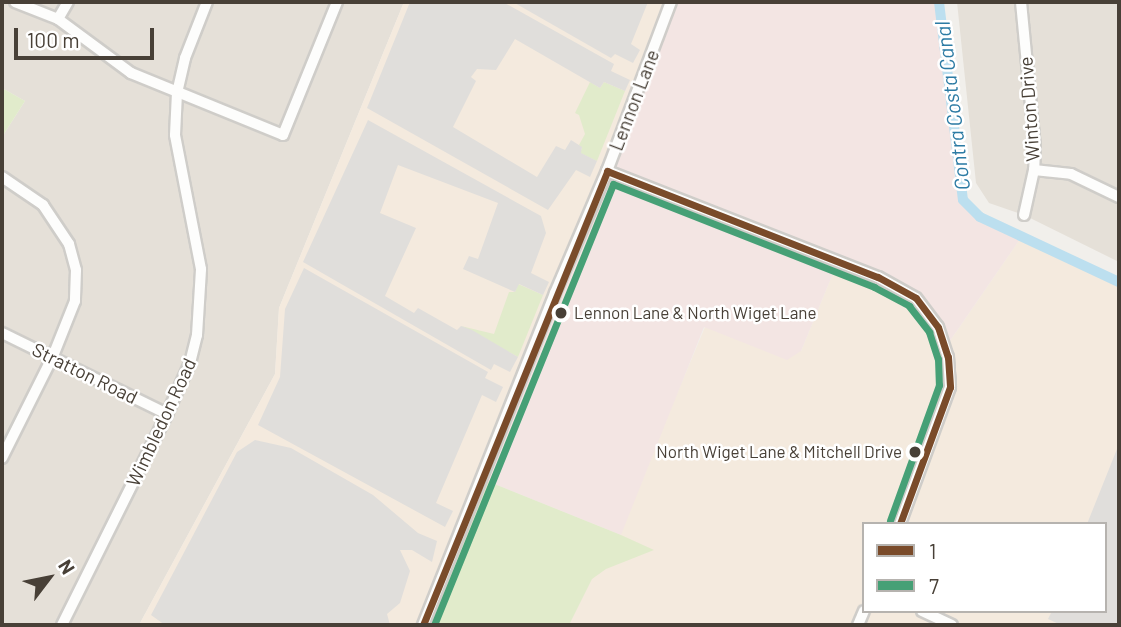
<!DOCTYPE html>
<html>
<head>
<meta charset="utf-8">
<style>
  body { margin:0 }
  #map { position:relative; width:1121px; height:627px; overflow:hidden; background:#f1efeb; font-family:Barlow,sans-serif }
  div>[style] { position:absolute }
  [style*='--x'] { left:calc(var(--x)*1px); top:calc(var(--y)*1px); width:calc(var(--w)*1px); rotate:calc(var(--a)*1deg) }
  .residential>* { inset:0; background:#e5e0d8 }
  .commercial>* { inset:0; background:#f4eade }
  .medical>* { inset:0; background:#f3e5e3 }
  .green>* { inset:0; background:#e1ebcb }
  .parking>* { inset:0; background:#e0dedb }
  .canal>* { height:10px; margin:-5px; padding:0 5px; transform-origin:5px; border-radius:5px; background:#bcdfef }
  .roads { filter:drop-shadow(2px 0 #cfcdc9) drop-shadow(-2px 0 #cfcdc9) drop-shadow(0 2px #cfcdc9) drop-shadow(0 -2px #cfcdc9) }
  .minor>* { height:10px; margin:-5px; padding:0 5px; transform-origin:5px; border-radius:5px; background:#fdfdfc }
  .bus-1>* { height:7px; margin:-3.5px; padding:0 3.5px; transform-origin:3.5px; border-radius:3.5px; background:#7a4b2a }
  .bus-2>* { height:7px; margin:-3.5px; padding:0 3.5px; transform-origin:3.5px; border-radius:3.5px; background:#46a076 }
  .dots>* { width:19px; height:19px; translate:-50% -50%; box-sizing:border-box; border:4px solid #fff; border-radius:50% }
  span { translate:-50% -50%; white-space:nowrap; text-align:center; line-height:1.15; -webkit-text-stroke:5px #fff; paint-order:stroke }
  .bus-label { font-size:17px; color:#484037 }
  .left { translate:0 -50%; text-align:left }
  .right { translate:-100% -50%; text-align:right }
  .street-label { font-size:19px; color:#484037 }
  .water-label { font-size:21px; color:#2c7ba4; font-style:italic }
  .frame { position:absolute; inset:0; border:4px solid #484037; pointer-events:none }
  .legend { position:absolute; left:862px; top:522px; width:245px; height:91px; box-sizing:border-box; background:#fff; border:2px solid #b6b3af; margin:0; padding:9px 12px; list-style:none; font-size:21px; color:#484037 }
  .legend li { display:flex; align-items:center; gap:14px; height:35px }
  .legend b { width:35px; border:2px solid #b6b3af }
  .north { position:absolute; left:14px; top:543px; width:70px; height:70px; -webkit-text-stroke:5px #fff; paint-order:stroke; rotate:58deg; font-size:19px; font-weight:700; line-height:28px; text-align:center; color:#484037 }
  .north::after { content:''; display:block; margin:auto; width:24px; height:32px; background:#484037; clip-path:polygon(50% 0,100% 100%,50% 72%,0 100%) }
  .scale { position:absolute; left:14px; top:28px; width:140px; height:32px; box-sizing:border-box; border:4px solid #484037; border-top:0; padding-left:9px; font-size:21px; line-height:24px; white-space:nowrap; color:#484037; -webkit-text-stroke:5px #fff; paint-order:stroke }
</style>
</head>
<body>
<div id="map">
  <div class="residential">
    <i style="clip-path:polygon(2px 2px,404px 2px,279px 308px,275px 374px,139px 625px,2px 625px,2px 137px,25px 101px,2px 88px)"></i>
    <i style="clip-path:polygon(957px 2px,1119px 2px,1119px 262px,1024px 215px,989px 203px,976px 183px)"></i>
  </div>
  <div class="commercial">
    <i style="clip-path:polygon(evenodd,404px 2px,671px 2px,483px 480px,621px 535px,620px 529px,705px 327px,801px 351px,838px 261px,916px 298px,945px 348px,1020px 239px,1119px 287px,1119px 625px,139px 625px,275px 374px,279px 308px,404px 2px,864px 524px,1105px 524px,1105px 611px,864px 611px,864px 524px)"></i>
  </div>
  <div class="medical">
    <i style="clip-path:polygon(671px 2px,937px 2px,960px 202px,978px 220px,1020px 239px,945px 348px,916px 298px,838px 261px,801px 351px,787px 360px,704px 327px,621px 535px,482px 479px)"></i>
  </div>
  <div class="green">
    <i style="clip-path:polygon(590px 82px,600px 88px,604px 82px,625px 91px,597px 161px,580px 153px,582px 148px,579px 145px,585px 134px,579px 115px,575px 113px)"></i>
    <i style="clip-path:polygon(2px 88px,25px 101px,2px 137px)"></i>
    <i style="clip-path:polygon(518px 284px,543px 295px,518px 357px,461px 326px,494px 334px,509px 292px,515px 292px)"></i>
    <i style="clip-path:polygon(482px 479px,621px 535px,654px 550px,606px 569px,592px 579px,569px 625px,423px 625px)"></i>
  </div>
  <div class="parking">
    <i style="clip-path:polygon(410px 2px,503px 2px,614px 64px,611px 71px,630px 80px,625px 91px,604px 82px,600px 88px,515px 39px,496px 70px,477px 69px,471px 77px,476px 81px,453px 127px,537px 177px,556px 146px,565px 150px,571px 140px,582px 147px,581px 153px,597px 161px,590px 177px,576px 170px,548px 210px,367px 108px)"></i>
    <i style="clip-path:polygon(513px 2px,648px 2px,631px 44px,640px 50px,633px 63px,615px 54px,611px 58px)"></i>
    <i style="clip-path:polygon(368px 120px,541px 216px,546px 233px,531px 273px,549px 282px,543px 295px,519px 284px,515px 292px,463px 269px,469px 256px,478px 259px,498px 203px,398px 165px,380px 213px,416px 228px,385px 296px,414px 313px,418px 308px,457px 330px,461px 326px,472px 330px,518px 357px,510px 372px,494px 364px,491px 370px,303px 262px)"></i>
    <i style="clip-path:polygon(304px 268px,488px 372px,485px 378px,503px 387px,496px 402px,482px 395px,436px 503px,453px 511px,445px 527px,258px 425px,280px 377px,285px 309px)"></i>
    <i style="clip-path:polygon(255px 440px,291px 448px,373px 495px,418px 533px,437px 541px,432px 562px,412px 550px,400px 550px,410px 571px,400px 603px,387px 614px,390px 625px,165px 625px,151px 615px,237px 452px)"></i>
    <i style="clip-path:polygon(1119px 444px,1119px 625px,1061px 625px,1048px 619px,1052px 611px,1105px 611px,1105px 524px,1087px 524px)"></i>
  </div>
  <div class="canal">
    <i style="--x:939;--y:2;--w:199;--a:83.1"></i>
    <i style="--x:963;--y:200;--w:24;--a:45"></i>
    <i style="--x:980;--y:217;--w:153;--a:25.1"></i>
  </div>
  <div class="roads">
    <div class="minor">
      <i style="--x:15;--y:2;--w:46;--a:21.6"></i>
      <i style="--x:58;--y:19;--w:91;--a:36.5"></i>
      <i style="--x:131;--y:73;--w:164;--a:22.2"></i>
      <i style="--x:283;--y:135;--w:144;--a:-67.9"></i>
      <i style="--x:1021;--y:2;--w:146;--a:84.5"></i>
      <i style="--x:1035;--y:147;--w:23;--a:92"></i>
      <i style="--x:1034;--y:170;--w:46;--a:102.5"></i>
      <i style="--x:58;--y:19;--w:20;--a:-60"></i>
      <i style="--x:1034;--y:170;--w:37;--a:6"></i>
      <i style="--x:1071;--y:174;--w:53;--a:25.6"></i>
      <i style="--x:607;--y:171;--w:291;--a:21.4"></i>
      <i style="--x:878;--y:277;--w:43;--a:28.9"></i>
      <i style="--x:916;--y:298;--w:36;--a:53"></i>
      <i style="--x:938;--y:327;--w:32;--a:72"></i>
      <i style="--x:948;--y:357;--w:30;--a:86"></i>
      <i style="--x:950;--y:387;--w:146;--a:110.1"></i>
      <i style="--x:2;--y:177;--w:50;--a:34.3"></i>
      <i style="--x:43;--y:205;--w:47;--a:56.3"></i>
      <i style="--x:69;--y:244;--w:27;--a:75"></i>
      <i style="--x:76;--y:270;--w:31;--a:92"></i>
      <i style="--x:75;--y:301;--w:59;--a:111.8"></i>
      <i style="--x:53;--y:356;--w:114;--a:116.6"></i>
      <i style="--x:2;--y:333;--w:184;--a:26.1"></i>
      <i style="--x:922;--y:611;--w:33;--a:25"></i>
      <i style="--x:62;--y:625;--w:236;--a:-63.5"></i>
      <i style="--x:167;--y:414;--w:56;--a:-65.7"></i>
      <i style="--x:190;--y:363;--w:29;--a:-76"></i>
      <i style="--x:197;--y:335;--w:66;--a:-86.5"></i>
      <i style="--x:201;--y:269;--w:136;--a:-101"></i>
      <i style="--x:175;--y:135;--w:42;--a:-87.3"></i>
      <i style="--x:177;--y:93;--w:36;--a:-77"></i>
      <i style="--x:185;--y:58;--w:60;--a:-68.6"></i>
      <i style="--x:423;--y:625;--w:357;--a:-68.3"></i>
      <i style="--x:555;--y:293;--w:133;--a:-66.9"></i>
      <i style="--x:607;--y:171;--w:181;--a:-69.3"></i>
      <i style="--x:858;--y:625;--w:15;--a:-67"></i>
    </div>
  </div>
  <div class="bus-1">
    <i style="--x:423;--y:625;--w:490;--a:-67.9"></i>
    <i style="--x:607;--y:171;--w:291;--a:21.4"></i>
    <i style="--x:878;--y:277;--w:43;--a:28.9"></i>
    <i style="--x:916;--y:298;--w:36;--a:53"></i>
    <i style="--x:938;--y:327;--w:32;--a:72"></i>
    <i style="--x:948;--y:357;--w:30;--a:86"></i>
    <i style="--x:950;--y:387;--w:146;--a:110.1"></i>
  </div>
  <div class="bus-2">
    <i style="--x:434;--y:625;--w:476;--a:-67.9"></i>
    <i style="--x:613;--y:184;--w:281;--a:21.5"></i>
    <i style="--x:874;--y:287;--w:40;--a:28"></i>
    <i style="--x:909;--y:306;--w:33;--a:52"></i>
    <i style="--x:929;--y:332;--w:28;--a:72"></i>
    <i style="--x:938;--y:359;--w:26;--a:88"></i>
    <i style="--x:939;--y:385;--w:144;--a:109.9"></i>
  </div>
  <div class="dots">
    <i style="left:561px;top:313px;background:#484037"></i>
    <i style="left:915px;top:452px;background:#484037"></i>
  </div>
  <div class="bus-label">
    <span class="left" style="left:574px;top:313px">Lennon Lane &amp; North Wiget Lane</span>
    <span class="right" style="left:902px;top:452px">North Wiget Lane &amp; Mitchell Drive</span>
  </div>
  <div class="street-label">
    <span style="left:634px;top:100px;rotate:-69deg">Lennon Lane</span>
    <span style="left:1029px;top:109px;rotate:-94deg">Winton Drive</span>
    <span style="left:85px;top:373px;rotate:26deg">Stratton Road</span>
    <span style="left:161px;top:422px;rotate:-65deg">Wimbledon Road</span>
  </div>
  <div class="water-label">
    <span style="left:952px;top:106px;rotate:-97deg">Contra Costa Canal</span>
  </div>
  <div class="frame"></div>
  <ul class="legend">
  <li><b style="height:9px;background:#7a4b2a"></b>1</li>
  <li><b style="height:9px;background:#46a076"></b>7</li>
  </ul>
  <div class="north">N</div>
  <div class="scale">100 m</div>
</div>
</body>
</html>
